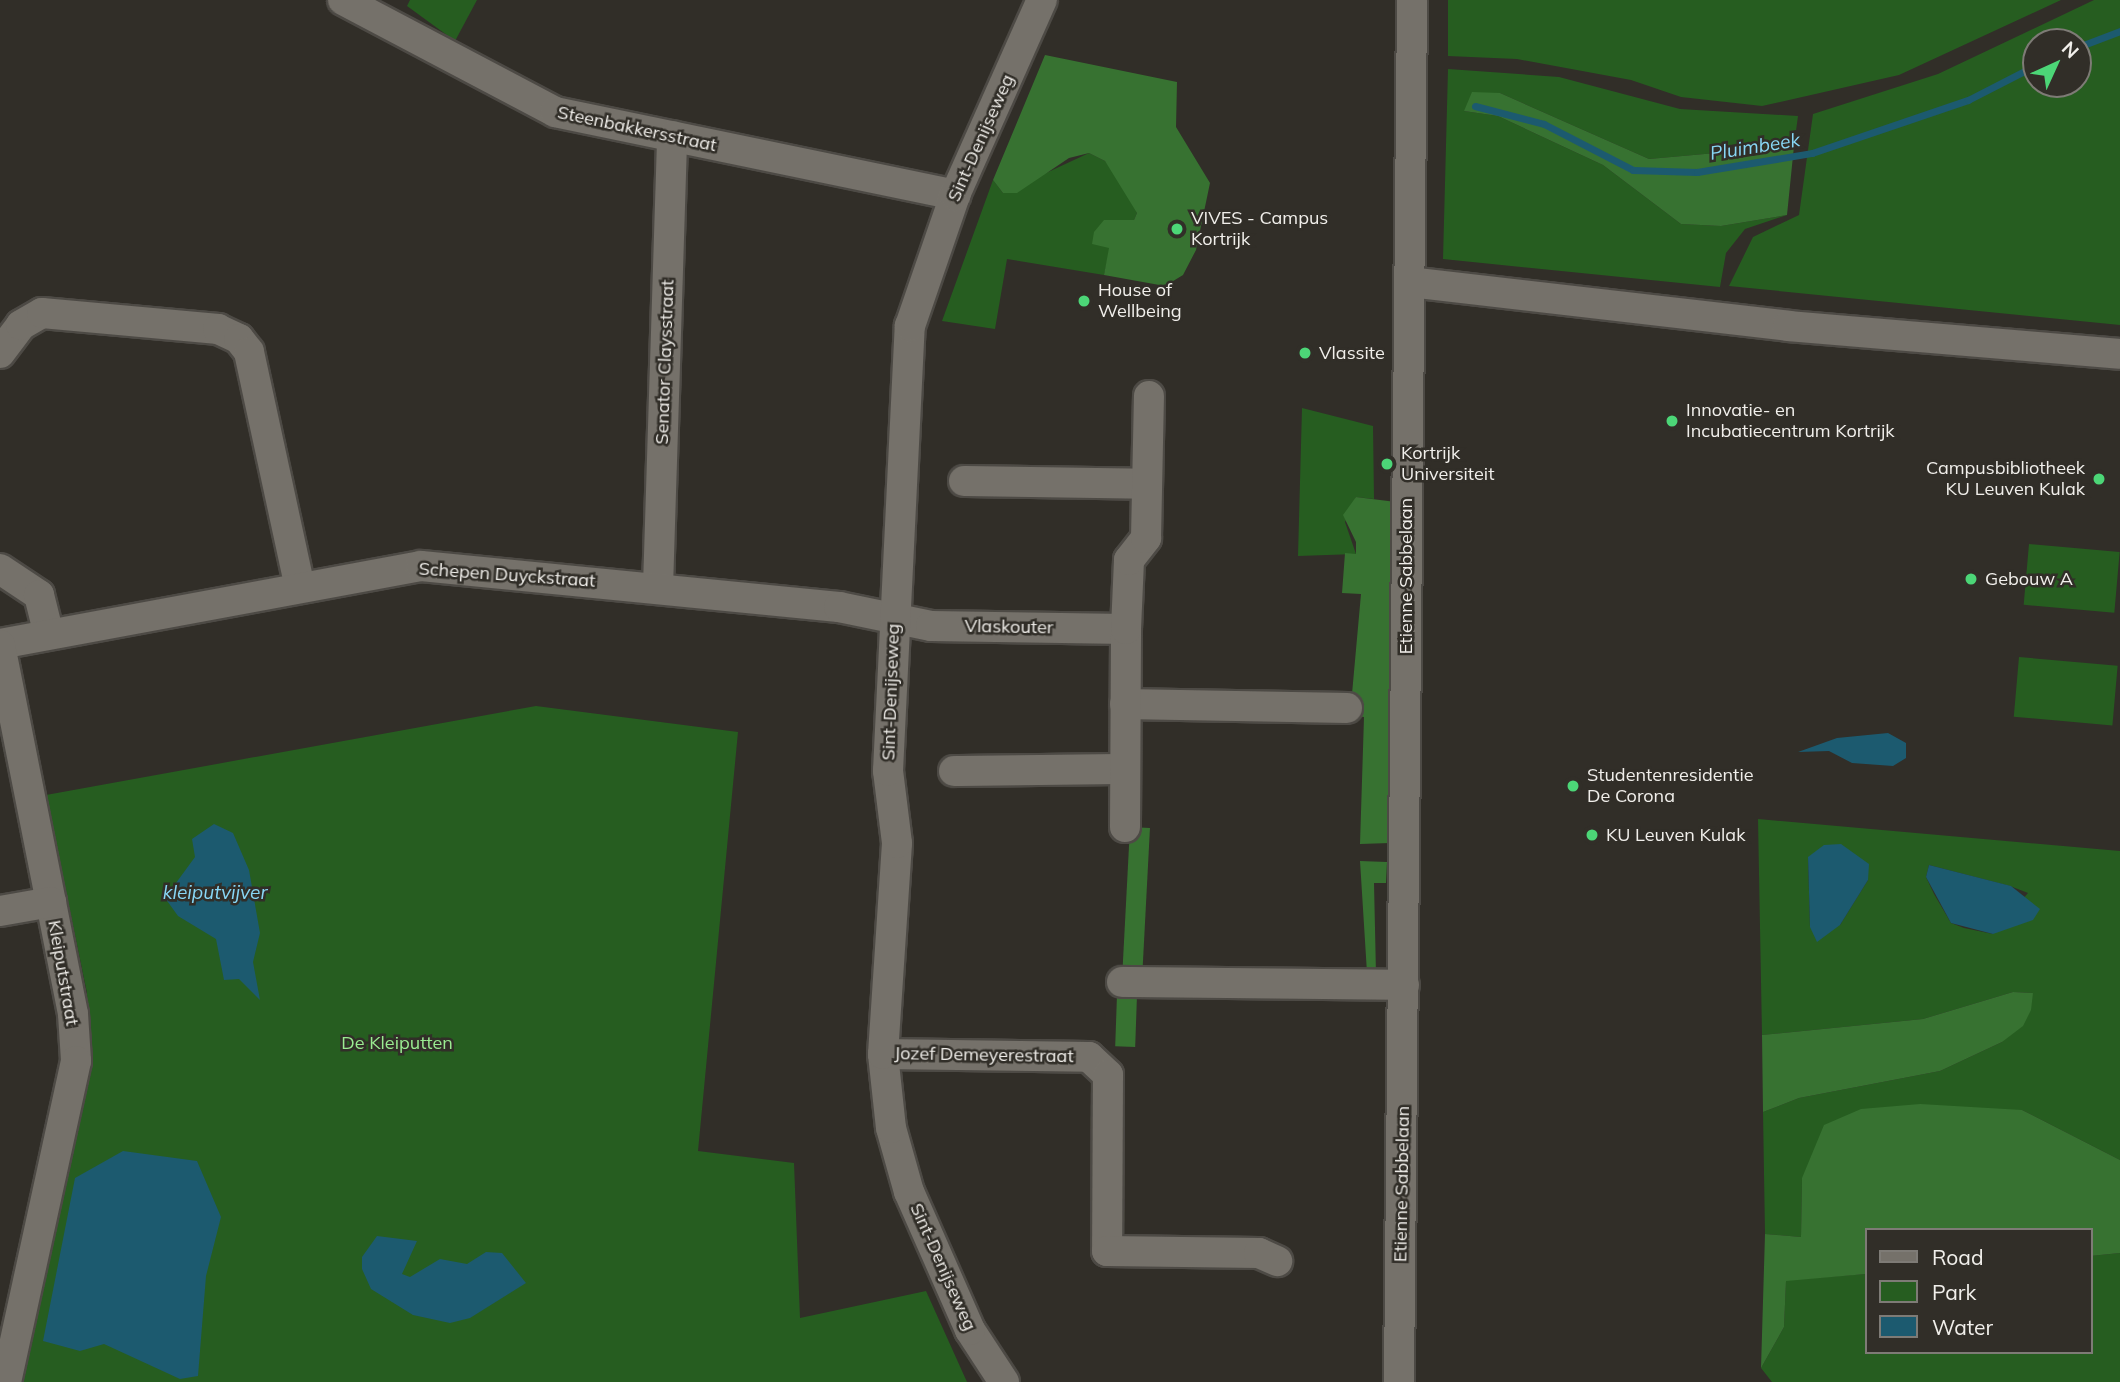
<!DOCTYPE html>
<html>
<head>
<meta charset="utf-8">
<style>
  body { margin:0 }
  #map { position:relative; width:2120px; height:1382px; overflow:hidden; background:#312e28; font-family:Mulish,sans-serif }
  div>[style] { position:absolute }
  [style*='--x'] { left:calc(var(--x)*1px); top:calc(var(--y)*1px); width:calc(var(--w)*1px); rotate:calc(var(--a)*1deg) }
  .green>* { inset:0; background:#265d20; transform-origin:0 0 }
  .forest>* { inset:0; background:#377231; transform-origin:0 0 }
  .water>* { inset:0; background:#1c5a6f }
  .stream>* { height:7px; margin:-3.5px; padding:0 3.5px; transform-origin:3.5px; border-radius:3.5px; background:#1c5a6f }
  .roads { filter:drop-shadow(2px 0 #4d4a45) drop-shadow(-2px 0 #4d4a45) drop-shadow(0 2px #4d4a45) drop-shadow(0 -2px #4d4a45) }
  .minor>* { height:30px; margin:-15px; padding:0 15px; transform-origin:15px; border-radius:15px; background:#75716a }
  .dots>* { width:19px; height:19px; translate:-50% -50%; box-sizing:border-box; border:4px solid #312e28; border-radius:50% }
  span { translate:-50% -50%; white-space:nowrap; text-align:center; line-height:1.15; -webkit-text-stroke:5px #312e28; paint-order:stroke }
  .street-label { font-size:18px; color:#f1efeb }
  .poi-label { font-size:18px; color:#f1efeb }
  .left { translate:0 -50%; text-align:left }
  .right { translate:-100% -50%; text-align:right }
  .park-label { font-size:18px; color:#9aec91 }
  .water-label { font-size:19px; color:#88d7f5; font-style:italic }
  .legend { position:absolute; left:1865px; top:1228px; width:228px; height:126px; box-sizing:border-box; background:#312e28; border:2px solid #7e7b76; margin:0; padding:9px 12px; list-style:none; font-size:21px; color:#f1efeb }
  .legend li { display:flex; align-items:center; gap:14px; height:35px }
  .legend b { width:35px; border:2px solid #7e7b76 }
  .north { position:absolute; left:2022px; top:28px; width:70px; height:70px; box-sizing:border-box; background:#312e28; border:2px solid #7e7b76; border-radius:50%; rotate:45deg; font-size:19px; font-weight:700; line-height:28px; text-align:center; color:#f1efeb }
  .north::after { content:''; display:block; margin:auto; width:24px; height:32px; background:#4cd677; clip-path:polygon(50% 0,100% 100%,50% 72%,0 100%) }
</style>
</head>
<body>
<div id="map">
  <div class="green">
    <i style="clip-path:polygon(410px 0,477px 0,455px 41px,407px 6px)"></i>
    <i style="clip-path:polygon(1448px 0,2061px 0,1899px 75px,1762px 106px,1681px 97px,1631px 80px,1517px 59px,1448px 56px)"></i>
    <i style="clip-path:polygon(evenodd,2094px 0,2120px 0,2120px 325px,1729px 286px,1753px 237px,1799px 215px,1813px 114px,1938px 74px,2094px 0,2036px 42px,2078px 42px,2078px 84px,2036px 84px,2036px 42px)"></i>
    <i style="clip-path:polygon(1448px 69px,1559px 77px,1680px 109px,1798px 116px,1794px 146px,1649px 159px,1500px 93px,1464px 111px,1498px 116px,1603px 165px,1681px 224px,1721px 226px,1787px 215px,1745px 229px,1726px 253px,1720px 287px,1443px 259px)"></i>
    <i style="clip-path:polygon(1089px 153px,1105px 161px,1129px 191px,1137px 213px,1134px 220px,1116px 222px,1104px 275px,1007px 259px,995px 329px,942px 321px,993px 180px,1003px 193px)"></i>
    <i style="clip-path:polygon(1302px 408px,1373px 426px,1374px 499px,1356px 497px,1345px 522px,1356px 554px,1298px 556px)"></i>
    <i style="left:2029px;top:544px;width:91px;height:61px;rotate:5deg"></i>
    <i style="left:2019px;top:657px;width:99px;height:60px;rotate:5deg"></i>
    <i style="clip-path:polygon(536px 706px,738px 732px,698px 1151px,794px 1163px,800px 1318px,926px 1291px,967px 1382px,22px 1382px,88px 1057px,87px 993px,46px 795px)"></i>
    <i style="clip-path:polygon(evenodd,1758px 819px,2120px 851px,2120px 1160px,2022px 1110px,1802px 1178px,1801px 1237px,1765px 1234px,1763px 1112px,1799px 1098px,1940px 1071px,2002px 1042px,2033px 993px,2013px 992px,1923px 1019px,1762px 1035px,1758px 819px,1808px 857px,1868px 880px,1840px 925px,1810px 927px,1808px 857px,1758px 819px,1929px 865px,2010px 886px,2028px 893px,1993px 934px,1964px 928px,1951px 923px,1934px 894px,1926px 877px,1929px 865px)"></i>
    <i style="clip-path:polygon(2120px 1253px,2120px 1382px,1772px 1382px,1761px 1368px,1784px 1327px,1786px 1280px,1866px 1274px,1866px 1352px,2090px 1352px,2090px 1256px)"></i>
  </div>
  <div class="forest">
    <i style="clip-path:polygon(1045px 55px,1177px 82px,1176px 127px,1210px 183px,1196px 250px,1183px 275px,1165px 286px,1104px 275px,1109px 248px,1092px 244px,1094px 232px,1104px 220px,1134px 220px,1137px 213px,1105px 161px,1089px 153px,1069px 158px,1017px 193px,1003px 193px,993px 180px)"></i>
    <i style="clip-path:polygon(1472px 92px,1500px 93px,1649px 159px,1794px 146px,1787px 215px,1721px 226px,1681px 224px,1603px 165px,1498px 116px,1464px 111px)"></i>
    <i style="clip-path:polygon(1356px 497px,1396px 502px,1390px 843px,1360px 844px,1364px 717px,1350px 716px,1361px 594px,1342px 593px,1345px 553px,1356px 554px,1356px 542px,1343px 515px)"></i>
    <i style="left:1130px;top:827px;width:20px;height:143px;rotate:3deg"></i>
    <i style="clip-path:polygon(1360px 861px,1387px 862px,1386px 883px,1374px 883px,1376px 974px,1367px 973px)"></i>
    <i style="clip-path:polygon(2013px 992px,2033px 993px,2031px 1010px,2023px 1026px,2002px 1042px,1940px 1071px,1799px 1098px,1763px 1112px,1762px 1035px,1923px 1019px)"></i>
    <i style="left:1137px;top:995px;width:52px;height:20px;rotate:92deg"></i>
    <i style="clip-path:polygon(1920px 1104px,2022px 1110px,2120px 1160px,2120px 1253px,2090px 1256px,2090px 1230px,1866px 1230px,1866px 1274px,1786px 1281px,1784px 1327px,1761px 1368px,1765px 1234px,1801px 1237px,1802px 1178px,1824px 1125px,1861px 1109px)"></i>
  </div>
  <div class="water">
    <i style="clip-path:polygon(1888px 733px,1906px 743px,1906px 758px,1893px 766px,1852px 763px,1829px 751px,1798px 752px,1837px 738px)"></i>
    <i style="clip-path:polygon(214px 824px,233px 833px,249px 870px,260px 933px,253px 962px,260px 1000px,239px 979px,224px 980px,216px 939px,178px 916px,165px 898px,195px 857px,192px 839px)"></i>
    <i style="clip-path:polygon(1841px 844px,1869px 864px,1868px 880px,1840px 925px,1817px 942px,1810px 927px,1808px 857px,1824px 845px)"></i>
    <i style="clip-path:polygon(1929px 865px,2011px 886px,2040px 909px,2033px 920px,1993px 934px,1951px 923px,1926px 877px)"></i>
    <i style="clip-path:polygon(123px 1151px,197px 1161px,221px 1217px,206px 1276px,198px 1376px,180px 1379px,104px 1344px,80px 1351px,43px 1341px,75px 1178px)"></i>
    <i style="clip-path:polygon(377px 1236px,417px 1241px,402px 1274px,410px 1277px,440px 1259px,467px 1264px,486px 1252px,502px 1253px,526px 1283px,470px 1318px,450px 1323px,413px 1315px,371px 1289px,362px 1269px,362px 1257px)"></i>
  </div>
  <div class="stream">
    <i style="--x:2078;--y:47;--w:45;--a:-20.9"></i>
    <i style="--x:1475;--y:106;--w:71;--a:14.6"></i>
    <i style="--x:1544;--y:124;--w:100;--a:27.3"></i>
    <i style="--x:1633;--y:170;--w:64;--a:1.8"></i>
    <i style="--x:1697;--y:172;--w:117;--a:-9.4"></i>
    <i style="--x:1812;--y:153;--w:165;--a:-18.8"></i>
    <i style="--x:1968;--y:100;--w:76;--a:-27.2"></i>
  </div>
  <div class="roads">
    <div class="minor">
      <i style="--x:343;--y:0;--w:240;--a:27.8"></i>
      <i style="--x:555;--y:112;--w:409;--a:11.7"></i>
      <i style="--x:1410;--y:282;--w:381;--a:6.6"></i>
      <i style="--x:1788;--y:326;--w:333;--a:4.8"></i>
      <i style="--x:0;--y:353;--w:35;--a:-53"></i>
      <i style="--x:21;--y:325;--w:24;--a:-30"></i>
      <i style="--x:42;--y:313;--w:177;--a:5.2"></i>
      <i style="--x:218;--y:329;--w:23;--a:25"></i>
      <i style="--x:239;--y:339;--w:16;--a:52"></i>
      <i style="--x:249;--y:352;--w:241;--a:77.8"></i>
      <i style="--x:964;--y:481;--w:183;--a:0.9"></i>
      <i style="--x:0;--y:569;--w:47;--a:33.7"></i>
      <i style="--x:39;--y:595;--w:38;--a:76"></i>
      <i style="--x:658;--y:587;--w:451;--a:-88.2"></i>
      <i style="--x:0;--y:644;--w:428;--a:-10.5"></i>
      <i style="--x:421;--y:566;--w:420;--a:5.6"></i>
      <i style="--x:839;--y:607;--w:94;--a:11.7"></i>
      <i style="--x:931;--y:626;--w:195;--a:0.9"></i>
      <i style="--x:0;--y:645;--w:376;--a:78.8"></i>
      <i style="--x:73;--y:1014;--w:47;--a:86.3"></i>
      <i style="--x:76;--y:1061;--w:329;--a:102.3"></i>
      <i style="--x:1125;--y:704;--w:222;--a:1"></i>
      <i style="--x:954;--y:771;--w:170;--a:-0.7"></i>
      <i style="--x:1125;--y:827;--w:198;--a:-89.7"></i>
      <i style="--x:1126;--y:629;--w:69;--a:-87.5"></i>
      <i style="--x:1129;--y:560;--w:28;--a:-52"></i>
      <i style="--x:1146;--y:538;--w:142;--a:-88.8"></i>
      <i style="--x:0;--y:911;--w:52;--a:-10"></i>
      <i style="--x:1122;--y:982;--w:282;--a:0.6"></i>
      <i style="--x:883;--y:1054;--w:206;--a:0.8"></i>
      <i style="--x:1089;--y:1057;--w:26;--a:43"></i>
      <i style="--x:1108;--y:1075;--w:176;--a:90.3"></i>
      <i style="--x:1107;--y:1251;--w:152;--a:0.8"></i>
      <i style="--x:1259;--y:1253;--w:20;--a:24"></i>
      <i style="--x:1004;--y:1382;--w:62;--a:-123.2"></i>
      <i style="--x:970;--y:1330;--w:151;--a:-113.8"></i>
      <i style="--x:909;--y:1192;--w:66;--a:-105.7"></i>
      <i style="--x:891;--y:1128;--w:74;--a:-96.2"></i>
      <i style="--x:883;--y:1054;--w:211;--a:-86.2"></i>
      <i style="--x:897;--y:843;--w:73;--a:-97.1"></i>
      <i style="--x:888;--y:771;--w:446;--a:-87.2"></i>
      <i style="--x:910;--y:326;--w:139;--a:-71"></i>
      <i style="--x:955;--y:195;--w:214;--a:-66"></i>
      <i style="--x:1399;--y:1382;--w:1382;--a:-89.46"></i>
    </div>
  </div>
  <div class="dots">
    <i style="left:1177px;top:229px;background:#4cd677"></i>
    <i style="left:1084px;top:301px;background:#4cd677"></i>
    <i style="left:1305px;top:353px;background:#4cd677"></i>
    <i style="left:1672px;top:421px;background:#4cd677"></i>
    <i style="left:1387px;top:464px;background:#4cd677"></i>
    <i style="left:2099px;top:479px;background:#4cd677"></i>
    <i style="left:1971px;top:579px;background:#4cd677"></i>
    <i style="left:1573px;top:786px;background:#4cd677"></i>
    <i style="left:1592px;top:835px;background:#4cd677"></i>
  </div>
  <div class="street-label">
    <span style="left:637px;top:129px;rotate:12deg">Steenbakkersstraat</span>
    <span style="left:981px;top:138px;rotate:-66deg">Sint-Denijseweg</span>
    <span style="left:665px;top:362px;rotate:-88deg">Senator Claysstraat</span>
    <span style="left:507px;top:575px;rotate:4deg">Schepen Duyckstraat</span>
    <span style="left:1406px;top:576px;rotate:-90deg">Etienne Sabbelaan</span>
    <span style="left:1009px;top:627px;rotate:1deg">Vlaskouter</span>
    <span style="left:891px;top:692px;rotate:-88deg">Sint-Denijseweg</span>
    <span style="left:63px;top:973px;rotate:80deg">Kleiputstraat</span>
    <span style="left:984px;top:1055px;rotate:1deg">Jozef Demeyerestraat</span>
    <span style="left:1402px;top:1184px;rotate:-89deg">Etienne Sabbelaan</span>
    <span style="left:943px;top:1267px;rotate:66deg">Sint-Denijseweg</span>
  </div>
  <div class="poi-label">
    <span class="left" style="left:1191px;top:229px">VIVES - Campus<br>Kortrijk</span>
    <span class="left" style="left:1098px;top:301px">House of<br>Wellbeing</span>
    <span class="left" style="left:1319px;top:353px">Vlassite</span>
    <span class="left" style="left:1686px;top:421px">Innovatie- en<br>Incubatiecentrum Kortrijk</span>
    <span class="left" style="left:1401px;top:464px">Kortrijk<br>Universiteit</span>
    <span class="right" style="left:2085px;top:479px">Campusbibliotheek<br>KU Leuven Kulak</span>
    <span class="left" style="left:1985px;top:579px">Gebouw A</span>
    <span class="left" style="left:1587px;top:786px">Studentenresidentie<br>De Corona</span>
    <span class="left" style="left:1606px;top:835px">KU Leuven Kulak</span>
  </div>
  <div class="park-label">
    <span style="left:397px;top:1043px">De Kleiputten</span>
  </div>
  <div class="water-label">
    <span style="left:1755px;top:147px;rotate:-9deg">Pluimbeek</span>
    <span style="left:215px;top:893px">kleiputvijver</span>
  </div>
  <ul class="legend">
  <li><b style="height:9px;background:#75716a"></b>Road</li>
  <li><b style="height:19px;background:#265d20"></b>Park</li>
  <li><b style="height:19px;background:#1c5a6f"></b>Water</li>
  </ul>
  <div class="north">N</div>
</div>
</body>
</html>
